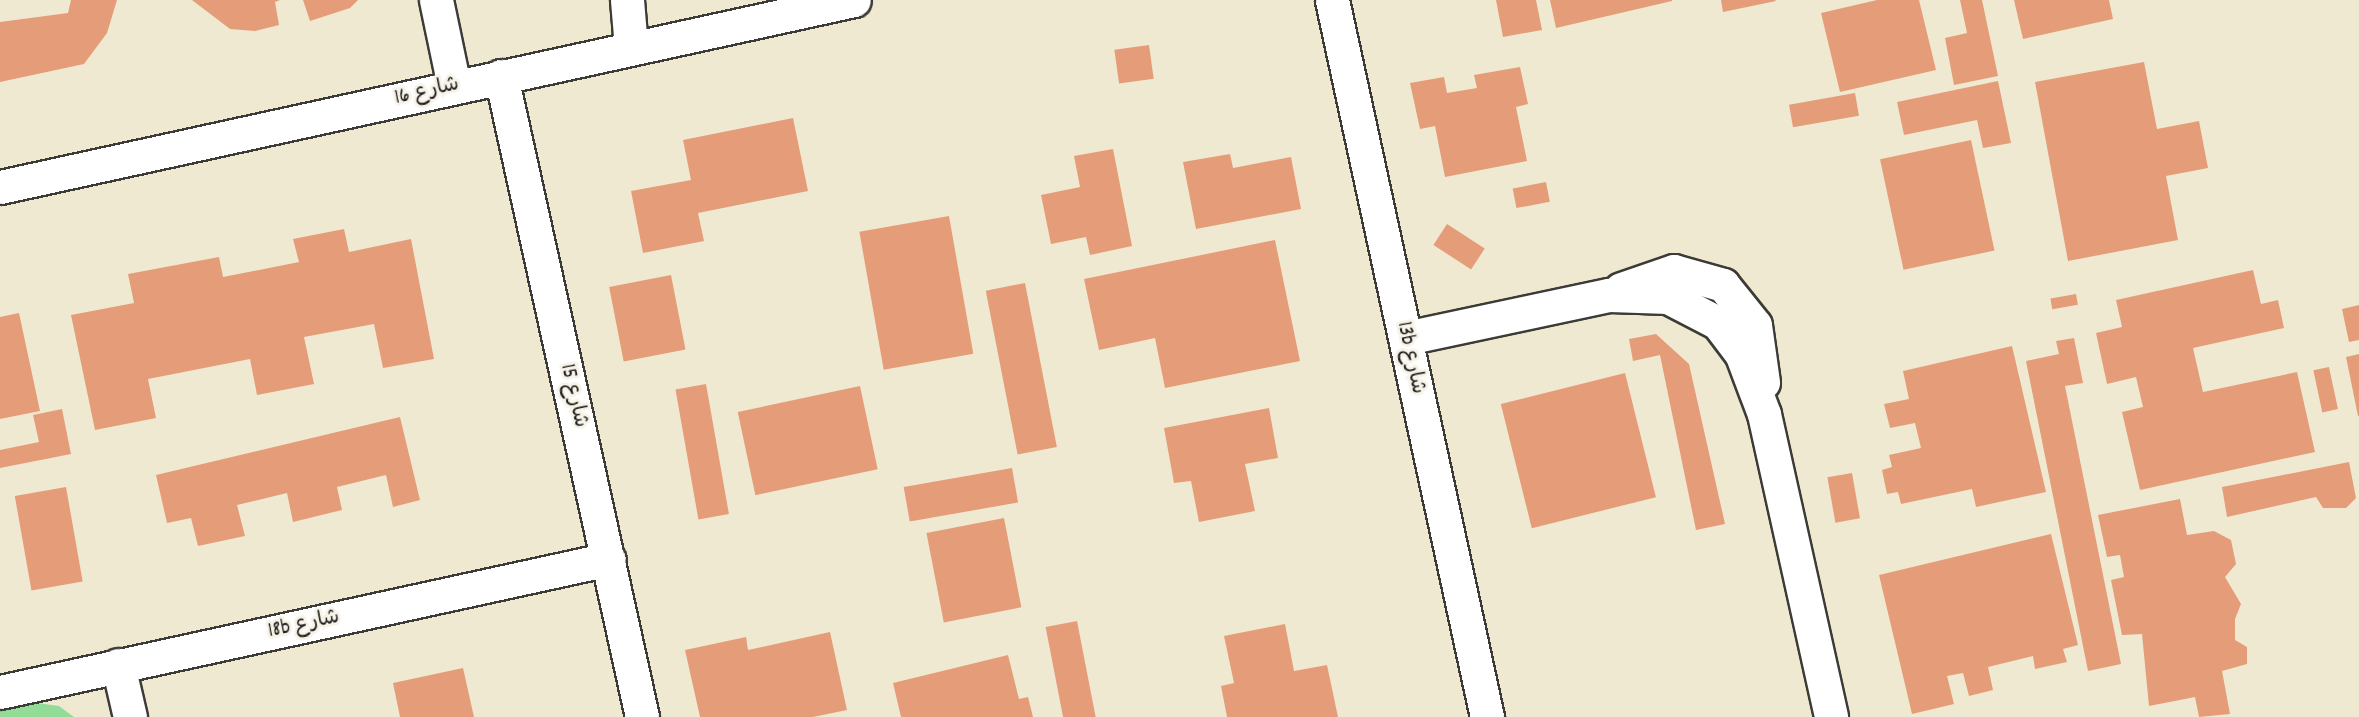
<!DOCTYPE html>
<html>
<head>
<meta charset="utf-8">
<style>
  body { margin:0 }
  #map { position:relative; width:2359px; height:717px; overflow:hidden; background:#f0e9d1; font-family:Dekko,"Playpen Sans Arabic",sans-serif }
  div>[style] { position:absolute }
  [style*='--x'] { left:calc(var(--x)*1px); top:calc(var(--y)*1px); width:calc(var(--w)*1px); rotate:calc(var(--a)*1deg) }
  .green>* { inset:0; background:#92dc98 }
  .building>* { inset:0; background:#e59d79; transform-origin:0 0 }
  .roads { filter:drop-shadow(2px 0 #3c3b37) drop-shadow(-2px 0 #3c3b37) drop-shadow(0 2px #3c3b37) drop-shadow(0 -2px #3c3b37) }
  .minor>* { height:33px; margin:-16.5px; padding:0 16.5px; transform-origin:16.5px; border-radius:16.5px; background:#fff }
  span { translate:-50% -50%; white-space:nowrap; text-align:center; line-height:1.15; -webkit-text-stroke:6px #f7f3e8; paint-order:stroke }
  .street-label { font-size:21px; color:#1c1c1c }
</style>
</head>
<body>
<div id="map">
  <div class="green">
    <i style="clip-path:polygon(30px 702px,59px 706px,74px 717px,0 717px,0 706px)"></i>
  </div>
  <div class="building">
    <i style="clip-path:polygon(71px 0,117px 0,107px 33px,84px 64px,0 82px,0 22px,68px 13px)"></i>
    <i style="clip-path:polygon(192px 0,280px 0,275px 2px,279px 25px,255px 31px,230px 29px)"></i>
    <i style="clip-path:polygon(303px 0,358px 0,350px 8px,310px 21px)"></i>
    <i style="clip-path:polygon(1496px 0,1536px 0,1542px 30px,1503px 37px)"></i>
    <i style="clip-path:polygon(1550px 0,1672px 0,1672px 1px,1556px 28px)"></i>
    <i style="clip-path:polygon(1721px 0,1775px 0,1776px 1px,1723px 12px)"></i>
    <i style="clip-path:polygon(1877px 0,1919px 0,1936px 70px,1840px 92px,1821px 13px)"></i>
    <i style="clip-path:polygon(1960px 0,1982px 0,1998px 76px,1954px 85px,1945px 38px,1967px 33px)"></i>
    <i style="clip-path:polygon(2014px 0,2109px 0,2113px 19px,2023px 39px)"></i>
    <i style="left:1149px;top:45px;width:34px;height:35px;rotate:82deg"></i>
    <i style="clip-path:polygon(2144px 62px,2157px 129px,2199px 121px,2208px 168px,2166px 176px,2178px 240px,2068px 261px,2035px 82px)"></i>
    <i style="clip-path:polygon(1520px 67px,1528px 104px,1516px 107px,1527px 161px,1445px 177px,1435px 126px,1420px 129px,1410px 83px,1444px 77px,1447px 93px,1477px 88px,1474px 75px)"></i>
    <i style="clip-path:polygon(1998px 81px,2011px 143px,1983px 148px,1977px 120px,1904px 135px,1897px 102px)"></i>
    <i style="left:1855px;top:93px;width:23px;height:67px;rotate:80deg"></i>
    <i style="clip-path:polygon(793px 118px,808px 191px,698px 213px,704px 241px,643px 253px,631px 191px,691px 180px,683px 140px)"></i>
    <i style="left:1971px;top:140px;width:113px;height:93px;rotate:78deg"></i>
    <i style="clip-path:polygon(1113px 149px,1132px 246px,1090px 255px,1086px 237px,1051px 244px,1041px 195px,1080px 187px,1074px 156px)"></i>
    <i style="clip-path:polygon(1230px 154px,1233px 168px,1291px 157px,1301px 209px,1196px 229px,1183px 162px)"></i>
    <i style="left:1546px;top:182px;width:20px;height:34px;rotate:79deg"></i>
    <i style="left:949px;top:216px;width:140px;height:91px;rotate:80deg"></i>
    <i style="left:1447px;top:224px;width:45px;height:25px;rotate:33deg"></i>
    <i style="clip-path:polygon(344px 229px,349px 252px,411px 239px,434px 359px,383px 368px,374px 324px,304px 337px,314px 384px,257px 395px,250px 359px,148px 379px,156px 418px,95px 430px,71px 315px,134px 303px,128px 274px,219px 257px,223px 277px,299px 262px,293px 239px)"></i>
    <i style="clip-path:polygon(1275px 240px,1300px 361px,1165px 388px,1155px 338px,1099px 350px,1084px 279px)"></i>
    <i style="clip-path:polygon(2253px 270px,2261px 304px,2278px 300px,2284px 328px,2193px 348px,2203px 392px,2297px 372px,2315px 452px,2140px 490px,2122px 412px,2143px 407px,2136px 377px,2107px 384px,2096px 333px,2122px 327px,2116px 300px)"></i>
    <i style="left:671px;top:275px;width:76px;height:63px;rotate:79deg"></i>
    <i style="left:1025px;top:283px;width:167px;height:40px;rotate:79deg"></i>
    <i style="left:2076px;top:294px;width:11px;height:26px;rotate:80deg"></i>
    <i style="clip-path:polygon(2359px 305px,2359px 340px,2349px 342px,2342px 309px)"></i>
    <i style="clip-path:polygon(19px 313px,40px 411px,0 419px,0 317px)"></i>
    <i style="clip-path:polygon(1656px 334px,1689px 364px,1725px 524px,1696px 530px,1660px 355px,1633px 361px,1629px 339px)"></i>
    <i style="clip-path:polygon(2074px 338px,2083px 383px,2065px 386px,2121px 664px,2088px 671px,2026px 361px,2059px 354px,2056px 341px)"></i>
    <i style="clip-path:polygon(2012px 346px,2046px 492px,1976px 507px,1972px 489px,1901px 504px,1898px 492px,1887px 494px,1882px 470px,1892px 467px,1889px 455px,1921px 448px,1915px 423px,1890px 428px,1884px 404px,1909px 399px,1903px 371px)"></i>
    <i style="clip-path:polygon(2359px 354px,2359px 416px,2358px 416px,2346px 357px)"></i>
    <i style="left:2329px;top:367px;width:43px;height:16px;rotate:78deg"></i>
    <i style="left:1625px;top:373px;width:128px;height:128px;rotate:76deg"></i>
    <i style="left:706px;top:384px;width:132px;height:31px;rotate:80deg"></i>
    <i style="left:860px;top:386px;width:85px;height:125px;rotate:78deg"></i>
    <i style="clip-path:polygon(1269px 408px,1278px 458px,1245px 464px,1255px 511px,1199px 522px,1191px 481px,1174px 483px,1164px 428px)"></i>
    <i style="clip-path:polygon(62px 409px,71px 454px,0 468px,0 450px,39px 442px,33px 415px)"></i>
    <i style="clip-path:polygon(400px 417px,420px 500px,393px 507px,386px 475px,337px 487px,342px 510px,293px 522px,287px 493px,237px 505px,245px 536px,198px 546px,191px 518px,167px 523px,156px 475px)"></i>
    <i style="clip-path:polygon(2349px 462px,2356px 498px,2346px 508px,2323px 508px,2316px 497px,2227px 517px,2222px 487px)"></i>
    <i style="left:1012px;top:468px;width:35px;height:110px;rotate:80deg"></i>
    <i style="left:1852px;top:473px;width:46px;height:25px;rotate:80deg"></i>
    <i style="left:66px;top:487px;width:96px;height:52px;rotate:80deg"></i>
    <i style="clip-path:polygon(2180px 499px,2187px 535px,2214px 531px,2231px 540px,2236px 564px,2225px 577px,2241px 604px,2235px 619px,2235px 640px,2247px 647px,2247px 664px,2222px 671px,2230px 714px,2199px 717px,2195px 697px,2149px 706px,2142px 634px,2122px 635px,2111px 580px,2124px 577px,2120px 555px,2107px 557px,2098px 515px)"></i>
    <i style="left:1004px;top:518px;width:91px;height:79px;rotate:79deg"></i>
    <i style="clip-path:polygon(2051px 534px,2078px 645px,2063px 649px,2067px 662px,2035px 669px,2033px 656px,1988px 667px,1993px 690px,1969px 696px,1963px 673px,1947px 676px,1954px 704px,1912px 714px,1879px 575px)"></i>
    <i style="left:1077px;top:621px;width:98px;height:32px;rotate:79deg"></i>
    <i style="clip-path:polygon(1285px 624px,1294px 671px,1327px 665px,1338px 717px,1227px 717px,1221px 686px,1234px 683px,1224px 636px)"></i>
    <i style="clip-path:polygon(830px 632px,847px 710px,813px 717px,700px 717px,685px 650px,746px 637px,748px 650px)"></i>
    <i style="clip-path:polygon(1008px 655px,1019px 699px,1028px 697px,1033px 717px,901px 717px,893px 683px)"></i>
    <i style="clip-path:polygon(463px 668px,474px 717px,400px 717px,393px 683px)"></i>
  </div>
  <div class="roads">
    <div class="minor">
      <i style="--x:436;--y:0;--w:88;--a:78.2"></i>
      <i style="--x:627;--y:0;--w:48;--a:85.2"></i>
      <i style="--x:1332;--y:0;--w:734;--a:77.8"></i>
      <i style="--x:501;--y:76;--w:656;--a:77.59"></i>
      <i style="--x:0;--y:187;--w:874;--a:-12.35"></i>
      <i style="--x:1621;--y:289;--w:56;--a:-18.8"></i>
      <i style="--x:1674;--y:271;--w:51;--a:15.9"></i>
      <i style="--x:1723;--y:285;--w:51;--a:51.3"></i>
      <i style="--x:1755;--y:325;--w:58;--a:82"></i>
      <i style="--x:1406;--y:338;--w:208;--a:-12"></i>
      <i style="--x:1609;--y:295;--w:59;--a:1.9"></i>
      <i style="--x:1668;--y:297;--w:56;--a:27.5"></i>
      <i style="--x:1718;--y:323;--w:38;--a:53"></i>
      <i style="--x:1741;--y:353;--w:65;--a:69.3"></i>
      <i style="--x:1764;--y:414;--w:310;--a:77.5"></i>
      <i style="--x:118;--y:665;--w:53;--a:77"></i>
      <i style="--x:0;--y:692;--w:623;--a:-12.32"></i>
    </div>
  </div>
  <div class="street-label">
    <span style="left:427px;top:92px;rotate:-13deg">شارع 16</span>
    <span style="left:1410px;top:358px;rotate:78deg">13b شارع</span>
    <span style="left:573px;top:396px;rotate:77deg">شارع 15</span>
    <span style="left:304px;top:625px;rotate:-12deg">18b شارع</span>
  </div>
</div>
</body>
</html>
